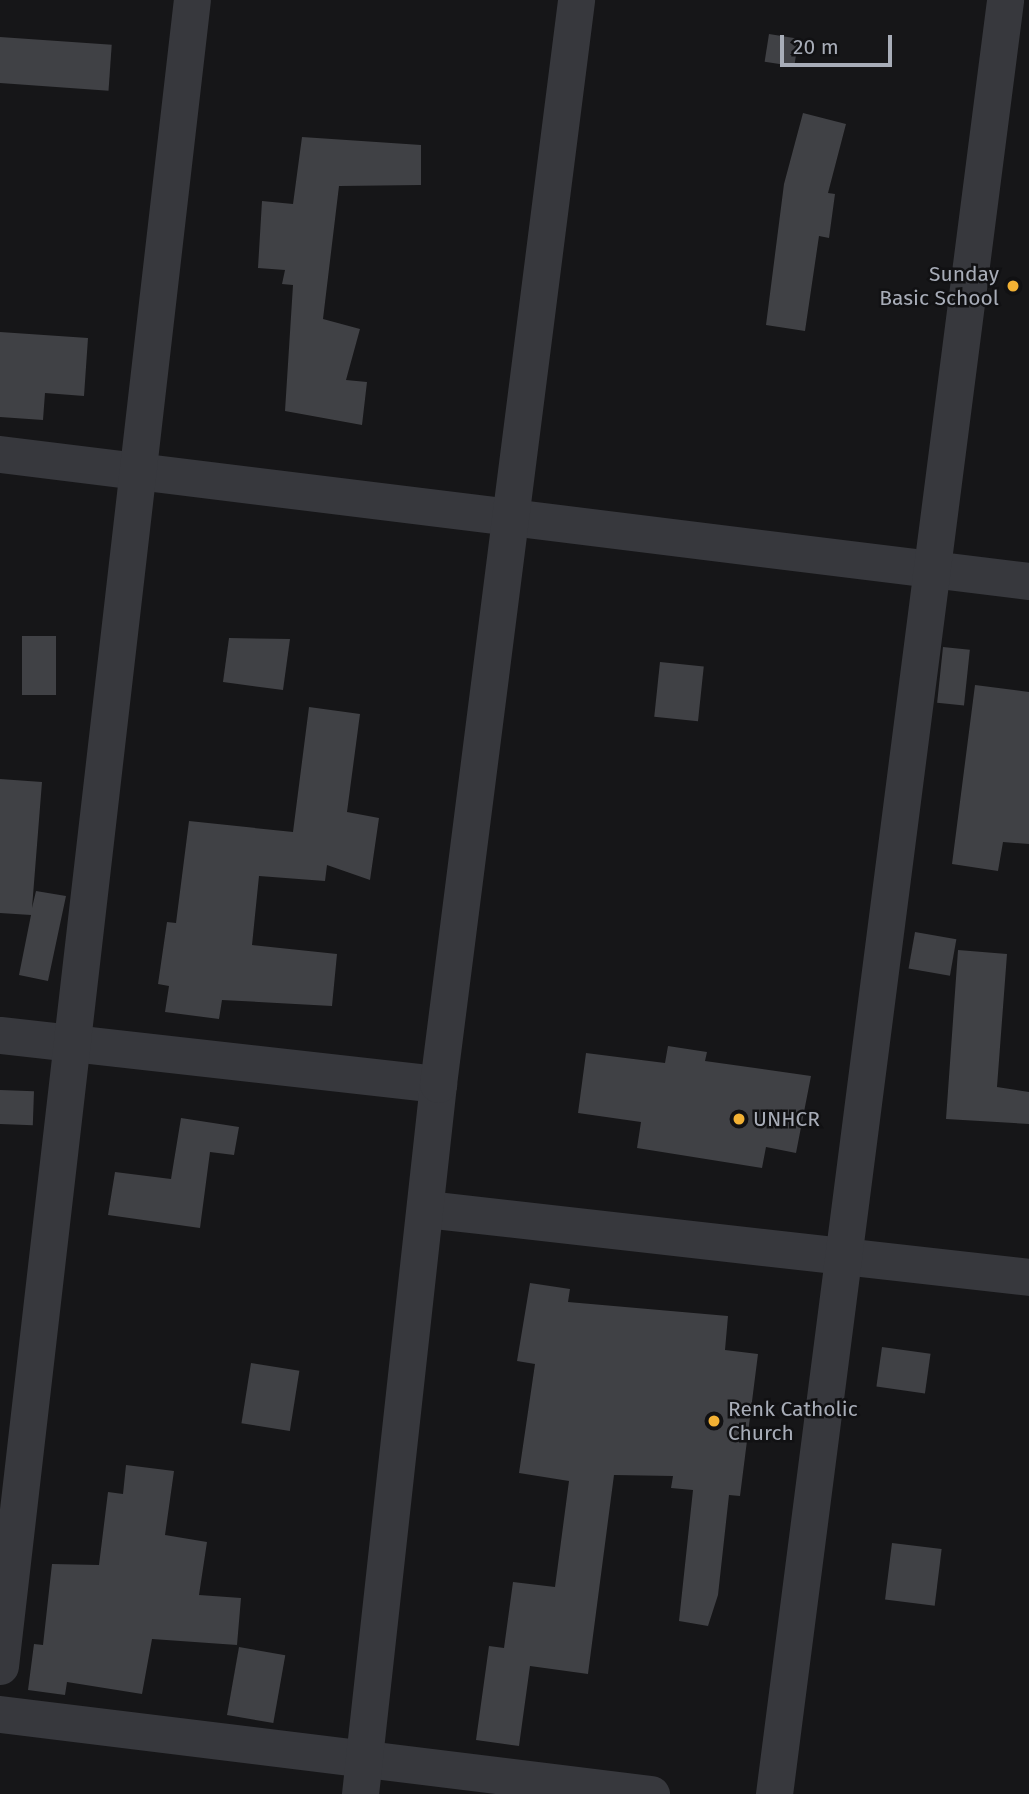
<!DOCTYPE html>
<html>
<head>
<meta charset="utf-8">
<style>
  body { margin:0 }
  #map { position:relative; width:1029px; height:1794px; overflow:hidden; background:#161618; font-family:"Fira Sans",sans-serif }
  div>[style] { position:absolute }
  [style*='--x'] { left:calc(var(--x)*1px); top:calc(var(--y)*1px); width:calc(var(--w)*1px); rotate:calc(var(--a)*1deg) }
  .building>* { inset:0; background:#404145; transform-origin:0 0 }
  .street>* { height:37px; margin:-18.5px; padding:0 18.5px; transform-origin:18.5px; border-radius:18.5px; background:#37383d }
  .dots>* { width:19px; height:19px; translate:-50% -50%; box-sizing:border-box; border:4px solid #111113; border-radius:50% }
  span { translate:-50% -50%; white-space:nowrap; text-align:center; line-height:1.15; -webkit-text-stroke:5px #111113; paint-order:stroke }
  .poi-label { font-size:21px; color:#a8adb8 }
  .right { translate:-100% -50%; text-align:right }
  .left { translate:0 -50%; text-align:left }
  .scale { position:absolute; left:780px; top:35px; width:112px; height:32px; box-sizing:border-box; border:4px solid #a8adb8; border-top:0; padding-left:9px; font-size:21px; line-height:24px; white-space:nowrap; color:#a8adb8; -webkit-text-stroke:5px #111113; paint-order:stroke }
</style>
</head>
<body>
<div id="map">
  <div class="building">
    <i style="left:769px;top:34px;width:30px;height:28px;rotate:9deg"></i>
    <i style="left:0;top:37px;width:112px;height:46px;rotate:4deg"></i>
    <i style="clip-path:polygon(803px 113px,846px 124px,828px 193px,835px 194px,829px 238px,819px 236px,805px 331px,766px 325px,784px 184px)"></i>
    <i style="clip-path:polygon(302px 137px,421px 145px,421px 185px,339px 186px,323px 319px,360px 329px,346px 380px,367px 382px,362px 425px,285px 411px,293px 285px,282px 284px,285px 270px,258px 268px,262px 201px,293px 204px)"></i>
    <i style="clip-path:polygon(0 332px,88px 338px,84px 396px,45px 393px,43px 420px,0 417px)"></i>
    <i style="left:22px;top:636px;width:34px;height:59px"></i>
    <i style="clip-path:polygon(229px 638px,290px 639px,283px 690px,223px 682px)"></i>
    <i style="left:943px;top:647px;width:27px;height:56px;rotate:6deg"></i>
    <i style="left:660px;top:662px;width:44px;height:55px;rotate:6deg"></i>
    <i style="clip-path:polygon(975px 685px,1029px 692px,1029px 844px,1003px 842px,998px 871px,952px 864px)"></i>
    <i style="clip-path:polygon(309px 707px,360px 714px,347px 812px,379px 818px,370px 880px,327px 865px,325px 881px,259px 876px,252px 945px,337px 954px,332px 1006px,222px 1000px,219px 1019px,165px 1012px,169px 986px,158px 984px,167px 922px,176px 923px,189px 821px,293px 832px)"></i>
    <i style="clip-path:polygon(0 779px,42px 782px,32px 908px,36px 891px,66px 896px,48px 981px,19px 975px,31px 915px,0 913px)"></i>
    <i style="left:915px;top:932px;width:42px;height:37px;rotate:10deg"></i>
    <i style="clip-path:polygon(958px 950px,1007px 954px,997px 1087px,1029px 1092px,1029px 1124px,946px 1119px)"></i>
    <i style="clip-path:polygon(668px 1046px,707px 1052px,705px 1061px,811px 1076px,796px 1153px,766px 1147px,762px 1168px,637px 1148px,641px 1122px,578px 1113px,586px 1053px,665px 1063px)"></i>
    <i style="left:0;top:1090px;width:34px;height:34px;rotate:2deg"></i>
    <i style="clip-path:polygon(181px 1118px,239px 1127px,234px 1155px,210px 1152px,200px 1228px,108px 1215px,115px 1172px,171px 1179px)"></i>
    <i style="clip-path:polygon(530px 1283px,570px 1289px,568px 1302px,728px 1316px,725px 1350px,758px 1354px,740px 1496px,729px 1495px,718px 1595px,708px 1626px,679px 1621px,693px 1490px,671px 1488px,673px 1476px,614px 1475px,588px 1674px,530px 1666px,519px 1746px,476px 1740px,489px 1646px,504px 1648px,513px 1582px,555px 1587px,569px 1481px,519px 1473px,535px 1364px,517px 1361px)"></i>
    <i style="left:882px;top:1347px;width:49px;height:40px;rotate:8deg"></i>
    <i style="left:251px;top:1363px;width:49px;height:61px;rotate:9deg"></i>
    <i style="clip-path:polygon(126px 1465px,174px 1471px,165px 1535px,207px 1542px,199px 1595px,241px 1598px,237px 1645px,152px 1639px,142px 1694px,67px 1682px,65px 1695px,28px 1690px,34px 1644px,43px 1645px,52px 1564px,99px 1565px,108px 1492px,123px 1494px)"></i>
    <i style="left:892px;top:1543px;width:50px;height:57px;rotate:7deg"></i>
    <i style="left:239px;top:1647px;width:47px;height:69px;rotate:10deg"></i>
  </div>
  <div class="street">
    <i style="--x:0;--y:454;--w:1037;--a:7.04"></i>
    <i style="--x:0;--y:1035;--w:441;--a:6.4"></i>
    <i style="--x:426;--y:1209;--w:607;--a:6.43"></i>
    <i style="--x:0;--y:1666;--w:1677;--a:-83.43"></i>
    <i style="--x:0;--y:1714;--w:656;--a:7.01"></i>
    <i style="--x:360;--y:1794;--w:714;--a:-83.73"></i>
    <i style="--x:438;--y:1084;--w:1093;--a:-82.74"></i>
    <i style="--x:774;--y:1794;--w:1809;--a:-82.66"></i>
  </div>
  <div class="dots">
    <i style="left:1013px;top:286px;background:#f2b134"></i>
    <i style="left:739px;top:1119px;background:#f2b134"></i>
    <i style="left:714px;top:1421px;background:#f2b134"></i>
  </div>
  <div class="poi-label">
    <span class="right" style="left:999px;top:286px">Sunday<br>Basic School</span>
    <span class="left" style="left:753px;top:1119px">UNHCR</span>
    <span class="left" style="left:728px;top:1421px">Renk Catholic<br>Church</span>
  </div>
  <div class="scale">20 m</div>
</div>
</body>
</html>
